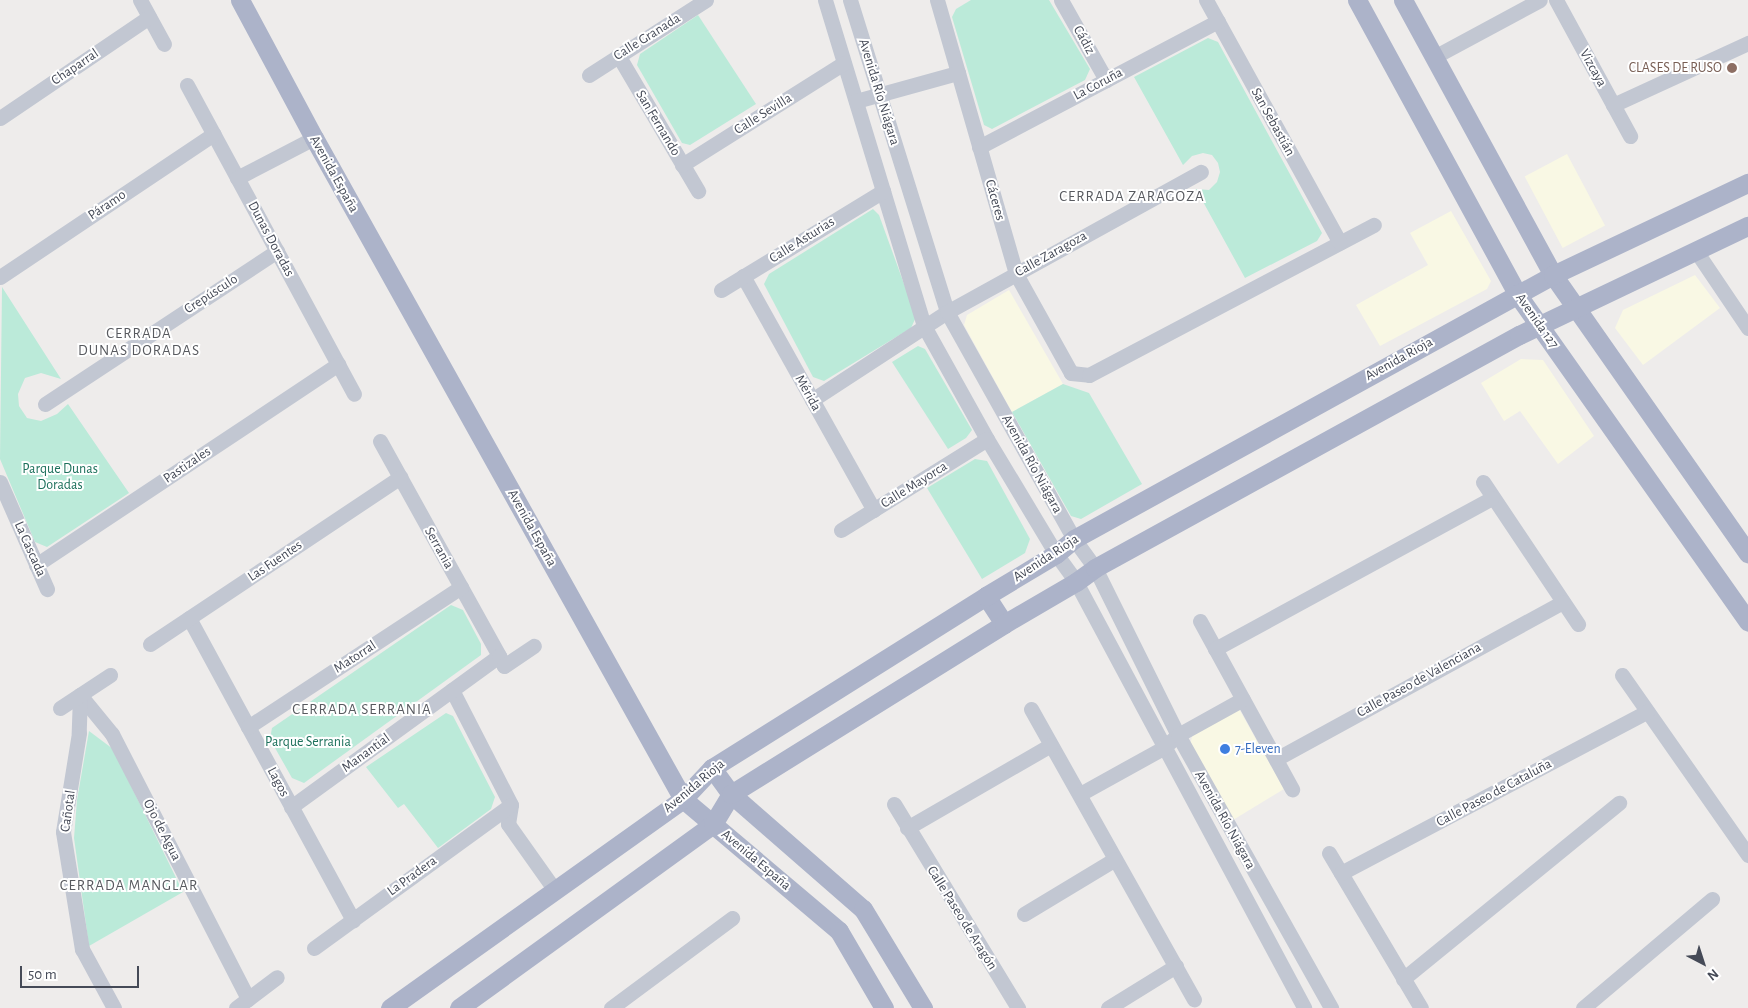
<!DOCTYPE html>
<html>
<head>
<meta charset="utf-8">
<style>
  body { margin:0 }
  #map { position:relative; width:1748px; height:1008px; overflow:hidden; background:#eeeceb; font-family:"Alegreya Sans",sans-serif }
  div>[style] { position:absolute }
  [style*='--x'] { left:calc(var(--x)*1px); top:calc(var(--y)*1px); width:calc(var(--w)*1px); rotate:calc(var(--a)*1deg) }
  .commercial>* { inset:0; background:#f9f8e4; transform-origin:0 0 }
  .green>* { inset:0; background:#bbead9 }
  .minor>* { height:15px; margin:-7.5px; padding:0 7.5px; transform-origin:7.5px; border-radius:7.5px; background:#c2c7d2 }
  .major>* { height:19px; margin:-9.5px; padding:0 9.5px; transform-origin:9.5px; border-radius:9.5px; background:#acb3c9 }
  .dots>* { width:14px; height:14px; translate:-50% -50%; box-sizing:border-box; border:2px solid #fff; border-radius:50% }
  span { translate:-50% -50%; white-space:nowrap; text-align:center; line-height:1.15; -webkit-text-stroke:4px #fff; paint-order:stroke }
  .street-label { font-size:14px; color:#454a57 }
  .education-label { font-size:14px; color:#785e54 }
  .right { translate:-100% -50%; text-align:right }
  .park-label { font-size:14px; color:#1d715c }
  .shop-label { font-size:14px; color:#366cbe }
  .left { translate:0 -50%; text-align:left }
  .neighbourhood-label { font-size:15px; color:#585a5f; letter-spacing:1px }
  .north { position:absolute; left:1678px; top:938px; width:50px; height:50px; -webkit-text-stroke:4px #fff; paint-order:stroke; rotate:140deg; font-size:14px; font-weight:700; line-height:20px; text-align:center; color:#454a57 }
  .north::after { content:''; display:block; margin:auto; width:18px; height:22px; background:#454a57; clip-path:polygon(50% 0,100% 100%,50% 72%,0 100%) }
  .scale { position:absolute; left:20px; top:966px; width:119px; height:22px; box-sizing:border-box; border:2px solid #454a57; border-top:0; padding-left:6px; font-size:15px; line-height:18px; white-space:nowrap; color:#454a57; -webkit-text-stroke:4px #fff; paint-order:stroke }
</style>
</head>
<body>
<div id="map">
  <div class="commercial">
    <i style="left:1567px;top:154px;width:81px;height:48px;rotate:62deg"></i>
    <i style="clip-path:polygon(1451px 211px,1491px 281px,1487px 289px,1380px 346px,1356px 305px,1428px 265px,1410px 233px)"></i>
    <i style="clip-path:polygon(1695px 275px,1720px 308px,1643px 365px,1615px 328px,1623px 310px)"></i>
    <i style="clip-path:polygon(1009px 290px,1063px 384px,1012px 412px,964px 325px,967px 315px)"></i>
    <i style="clip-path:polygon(1521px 359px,1543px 360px,1594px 436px,1558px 464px,1520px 411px,1504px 421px,1481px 383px)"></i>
    <i style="clip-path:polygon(1239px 709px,1284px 789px,1233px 820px,1190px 745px,1193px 733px)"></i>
  </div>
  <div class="green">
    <i style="clip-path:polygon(971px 0,1049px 0,1090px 69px,1085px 80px,992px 129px,984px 125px,952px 17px,956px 9px)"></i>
    <i style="clip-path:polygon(698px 15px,756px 104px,690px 145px,682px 143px,637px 65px,640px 54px)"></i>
    <i style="clip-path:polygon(1208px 38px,1218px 42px,1322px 233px,1317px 241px,1245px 278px,1196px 189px,1209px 190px,1217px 182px,1220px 172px,1218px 163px,1212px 155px,1203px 153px,1192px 156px,1183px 165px,1134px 77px)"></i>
    <i style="clip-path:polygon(873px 209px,879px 215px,916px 317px,911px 328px,824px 381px,813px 377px,764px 284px,769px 274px)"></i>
    <i style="clip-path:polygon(2px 287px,61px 379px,41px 373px,25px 378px,18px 394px,19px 406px,27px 418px,41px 421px,57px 414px,68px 404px,129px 493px,47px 547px,35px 542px,0 459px)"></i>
    <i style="clip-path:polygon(918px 346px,925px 349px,972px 430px,966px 438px,948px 449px,892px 362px)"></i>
    <i style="clip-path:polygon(1063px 384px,1089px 393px,1142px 484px,1081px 519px,1071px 516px,1012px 412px)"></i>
    <i style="clip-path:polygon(975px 459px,987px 461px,1030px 539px,1025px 553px,982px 579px,927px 488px)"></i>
    <i style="clip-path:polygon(451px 605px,463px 610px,481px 644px,481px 655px,304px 783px,292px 778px,270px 739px,272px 728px)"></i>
    <i style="clip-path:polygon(446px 713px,453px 716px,495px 797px,491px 809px,438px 848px,404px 804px,398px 808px,366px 767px)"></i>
    <i style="clip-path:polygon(89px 731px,113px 749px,183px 892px,89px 946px,74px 838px,77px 800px)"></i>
  </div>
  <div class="minor">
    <i style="--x:140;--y:0;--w:50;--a:61.4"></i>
    <i style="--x:825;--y:0;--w:341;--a:73.1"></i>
    <i style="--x:924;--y:326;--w:129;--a:60.9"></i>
    <i style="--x:987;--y:439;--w:134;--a:59"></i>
    <i style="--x:1056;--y:554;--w:34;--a:54"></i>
    <i style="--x:1076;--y:582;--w:483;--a:61.8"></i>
    <i style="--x:850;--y:0;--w:327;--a:72.7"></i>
    <i style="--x:947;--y:312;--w:260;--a:60.8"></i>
    <i style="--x:1074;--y:539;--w:36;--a:54"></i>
    <i style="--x:1095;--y:568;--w:186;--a:63.6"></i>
    <i style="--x:1178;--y:735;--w:313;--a:60.7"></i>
    <i style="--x:937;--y:0;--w:285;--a:73.9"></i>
    <i style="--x:1016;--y:274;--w:113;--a:60.9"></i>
    <i style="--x:1071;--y:373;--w:18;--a:6"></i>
    <i style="--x:1089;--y:375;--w:322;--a:-27.8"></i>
    <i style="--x:1061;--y:0;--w:92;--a:60.6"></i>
    <i style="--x:1206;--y:0;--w:277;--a:61.1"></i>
    <i style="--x:1556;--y:0;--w:155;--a:61.4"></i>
    <i style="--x:618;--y:55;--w:158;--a:59.5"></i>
    <i style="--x:1434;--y:57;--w:120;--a:-28.3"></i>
    <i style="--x:589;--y:75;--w:139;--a:-32.7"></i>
    <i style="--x:187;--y:85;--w:351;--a:61.6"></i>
    <i style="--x:856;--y:101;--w:106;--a:-15.4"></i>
    <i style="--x:1613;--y:105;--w:149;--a:-24.7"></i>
    <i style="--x:0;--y:118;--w:180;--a:-34.1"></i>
    <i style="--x:979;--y:147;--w:270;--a:-27.8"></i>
    <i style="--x:682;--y:165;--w:191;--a:-32.2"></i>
    <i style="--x:237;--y:178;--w:87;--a:-27.5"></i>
    <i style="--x:1696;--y:251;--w:93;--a:56"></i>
    <i style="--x:743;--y:276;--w:268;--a:60.8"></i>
    <i style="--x:0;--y:277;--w:257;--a:-33.8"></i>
    <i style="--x:721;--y:290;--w:190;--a:-31.4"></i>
    <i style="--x:812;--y:400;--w:161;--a:-33.1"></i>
    <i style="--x:947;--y:312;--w:290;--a:-28.9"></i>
    <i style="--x:45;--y:404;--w:278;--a:-33.4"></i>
    <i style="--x:380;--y:441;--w:246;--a:61"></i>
    <i style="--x:0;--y:482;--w:117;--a:66.3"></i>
    <i style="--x:1483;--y:482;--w:171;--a:56.2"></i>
    <i style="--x:841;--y:530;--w:172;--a:-31.9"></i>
    <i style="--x:36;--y:565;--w:363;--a:-33.6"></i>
    <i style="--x:189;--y:618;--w:344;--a:61.5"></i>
    <i style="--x:1200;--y:621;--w:192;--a:61.3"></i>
    <i style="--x:150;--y:644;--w:301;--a:-33.7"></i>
    <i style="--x:1215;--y:649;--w:315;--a:-28.6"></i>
    <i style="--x:1622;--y:675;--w:220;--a:55"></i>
    <i style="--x:452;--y:690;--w:129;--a:62.8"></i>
    <i style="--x:511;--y:805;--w:19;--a:99"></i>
    <i style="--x:508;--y:824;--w:80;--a:54.7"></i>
    <i style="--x:80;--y:695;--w:50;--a:50.6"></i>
    <i style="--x:112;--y:734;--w:298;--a:62.8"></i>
    <i style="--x:80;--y:695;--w:38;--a:92"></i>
    <i style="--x:79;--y:733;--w:100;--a:99.2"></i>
    <i style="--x:63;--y:832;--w:119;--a:80.8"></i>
    <i style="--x:82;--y:949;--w:67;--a:61.5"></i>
    <i style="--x:60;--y:708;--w:60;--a:-33.4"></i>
    <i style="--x:1031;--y:709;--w:333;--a:60.7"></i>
    <i style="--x:248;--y:727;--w:255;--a:-33.3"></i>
    <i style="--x:1276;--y:759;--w:327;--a:-28.7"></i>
    <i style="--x:1080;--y:794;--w:95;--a:-29"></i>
    <i style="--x:1163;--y:748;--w:20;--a:-41"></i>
    <i style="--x:1178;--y:735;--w:74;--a:-29"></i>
    <i style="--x:894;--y:804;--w:239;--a:58.7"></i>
    <i style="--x:291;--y:807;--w:257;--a:-36"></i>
    <i style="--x:499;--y:656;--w:11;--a:63"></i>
    <i style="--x:504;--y:666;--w:36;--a:-34"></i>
    <i style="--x:907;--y:828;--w:166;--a:-30"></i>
    <i style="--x:1329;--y:853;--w:180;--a:59.3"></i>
    <i style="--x:1341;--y:873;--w:346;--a:-27.8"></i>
    <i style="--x:1024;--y:914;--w:106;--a:-31.1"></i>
    <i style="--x:314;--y:948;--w:243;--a:-36"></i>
    <i style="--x:1403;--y:979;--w:279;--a:-39.2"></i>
    <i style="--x:236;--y:1008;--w:51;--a:-37.1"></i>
    <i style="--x:611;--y:1008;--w:151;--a:-36.6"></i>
    <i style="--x:1108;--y:1008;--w:80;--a:-31.7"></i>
    <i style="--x:1583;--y:1008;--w:169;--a:-40.2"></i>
  </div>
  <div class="major">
    <i style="--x:240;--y:0;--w:157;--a:61.8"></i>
    <i style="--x:314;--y:138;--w:757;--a:60.83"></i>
    <i style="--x:683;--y:799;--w:204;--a:40.2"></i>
    <i style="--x:839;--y:931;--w:89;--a:59.7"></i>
    <i style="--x:1357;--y:0;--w:335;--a:61.4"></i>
    <i style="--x:1517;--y:294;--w:401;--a:54.8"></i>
    <i style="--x:1403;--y:0;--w:313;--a:61.4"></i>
    <i style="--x:1553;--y:275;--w:340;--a:55"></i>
    <i style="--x:986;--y:596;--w:33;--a:57"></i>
    <i style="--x:712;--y:768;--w:32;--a:54"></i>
    <i style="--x:731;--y:794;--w:175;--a:41.1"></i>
    <i style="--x:863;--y:909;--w:116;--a:58.8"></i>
    <i style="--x:390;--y:1008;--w:360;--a:-35.5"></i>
    <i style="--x:683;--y:799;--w:42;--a:-46.9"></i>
    <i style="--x:712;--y:768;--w:324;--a:-32.1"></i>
    <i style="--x:986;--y:596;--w:82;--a:-31"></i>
    <i style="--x:1056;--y:554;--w:23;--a:-40"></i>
    <i style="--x:1074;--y:539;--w:547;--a:-28.86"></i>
    <i style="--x:1553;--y:275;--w:216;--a:-25.3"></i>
    <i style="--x:459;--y:1008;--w:314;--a:-35.9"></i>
    <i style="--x:713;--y:824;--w:35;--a:-59"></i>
    <i style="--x:731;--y:794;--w:322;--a:-31.9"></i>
    <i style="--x:1004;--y:624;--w:83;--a:-30.3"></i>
    <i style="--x:1076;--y:582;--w:24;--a:-36"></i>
    <i style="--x:1095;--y:568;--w:484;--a:-28.8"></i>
    <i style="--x:1519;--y:335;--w:254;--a:-25.5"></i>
  </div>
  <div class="dots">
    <i style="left:1732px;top:68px;background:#8d6e63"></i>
    <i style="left:1225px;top:749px;background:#3f7fe0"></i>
  </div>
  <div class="street-label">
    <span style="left:647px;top:37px;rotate:-32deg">Calle Granada</span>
    <span style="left:1084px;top:40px;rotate:61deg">Cádiz</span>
    <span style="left:75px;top:67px;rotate:-34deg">Chaparral</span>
    <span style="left:1593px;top:68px;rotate:61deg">Vizcaya</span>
    <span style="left:1098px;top:84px;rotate:-28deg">La Coruña</span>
    <span style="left:879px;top:92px;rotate:73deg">Avenida Río Niágara</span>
    <span style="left:763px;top:114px;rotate:-32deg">Calle Sevilla</span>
    <span style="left:1273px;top:122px;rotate:61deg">San Sebastián</span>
    <span style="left:658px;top:123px;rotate:59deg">San Fernando</span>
    <span style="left:334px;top:174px;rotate:61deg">Avenida España</span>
    <span style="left:995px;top:200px;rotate:74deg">Cáceres</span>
    <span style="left:107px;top:205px;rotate:-34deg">Páramo</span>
    <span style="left:271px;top:239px;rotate:62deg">Dunas Doradas</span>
    <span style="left:802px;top:240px;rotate:-32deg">Calle Asturias</span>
    <span style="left:1051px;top:254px;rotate:-29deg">Calle Zaragoza</span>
    <span style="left:211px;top:294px;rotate:-33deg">Crepúsculo</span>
    <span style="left:1537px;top:321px;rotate:55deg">Avenida 127</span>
    <span style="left:1399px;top:359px;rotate:-29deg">Avenida Rioja</span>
    <span style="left:808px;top:393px;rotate:61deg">Mérida</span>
    <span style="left:1032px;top:464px;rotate:61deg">Avenida Río Niágara</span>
    <span style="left:187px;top:465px;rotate:-34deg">Pastizales</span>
    <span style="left:914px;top:485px;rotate:-32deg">Calle Mayorca</span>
    <span style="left:532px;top:528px;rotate:61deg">Avenida España</span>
    <span style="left:439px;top:548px;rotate:61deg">Serrania</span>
    <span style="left:30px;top:549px;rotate:66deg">La Cascada</span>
    <span style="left:1046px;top:558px;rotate:-33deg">Avenida Rioja</span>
    <span style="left:275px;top:561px;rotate:-34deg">Las Fuentes</span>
    <span style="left:355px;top:657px;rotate:-33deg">Matorral</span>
    <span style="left:1419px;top:680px;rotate:-29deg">Calle Paseo de Valenciana</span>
    <span style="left:366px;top:753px;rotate:-36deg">Manantial</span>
    <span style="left:278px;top:782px;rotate:62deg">Lagos</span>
    <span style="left:694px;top:786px;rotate:-40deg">Avenida Rioja</span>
    <span style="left:1494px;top:793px;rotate:-28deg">Calle Paseo de Cataluña</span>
    <span style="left:68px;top:811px;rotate:-82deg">Cañotal</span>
    <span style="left:1225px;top:820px;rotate:61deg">Avenida Río Niágara</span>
    <span style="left:162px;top:830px;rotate:63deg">Ojo de Agua</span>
    <span style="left:756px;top:860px;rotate:40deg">Avenida España</span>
    <span style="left:412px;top:876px;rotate:-36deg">La Pradera</span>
    <span style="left:962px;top:918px;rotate:58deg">Calle Paseo de Aragón</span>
  </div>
  <div class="education-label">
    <span class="right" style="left:1722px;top:68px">CLASES DE RUSO</span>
  </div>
  <div class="park-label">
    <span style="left:60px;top:477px">Parque Dunas<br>Doradas</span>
    <span style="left:308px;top:742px">Parque Serrania</span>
  </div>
  <div class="shop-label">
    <span class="left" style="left:1235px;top:749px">7-Eleven</span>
  </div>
  <div class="neighbourhood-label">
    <span style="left:1132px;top:197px">CERRADA ZARAGOZA</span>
    <span style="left:139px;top:342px">CERRADA<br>DUNAS DORADAS</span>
    <span style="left:362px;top:710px">CERRADA SERRANIA</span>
    <span style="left:129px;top:886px">CERRADA MANGLAR</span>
  </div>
  <div class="north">N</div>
  <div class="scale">50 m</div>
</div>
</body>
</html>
